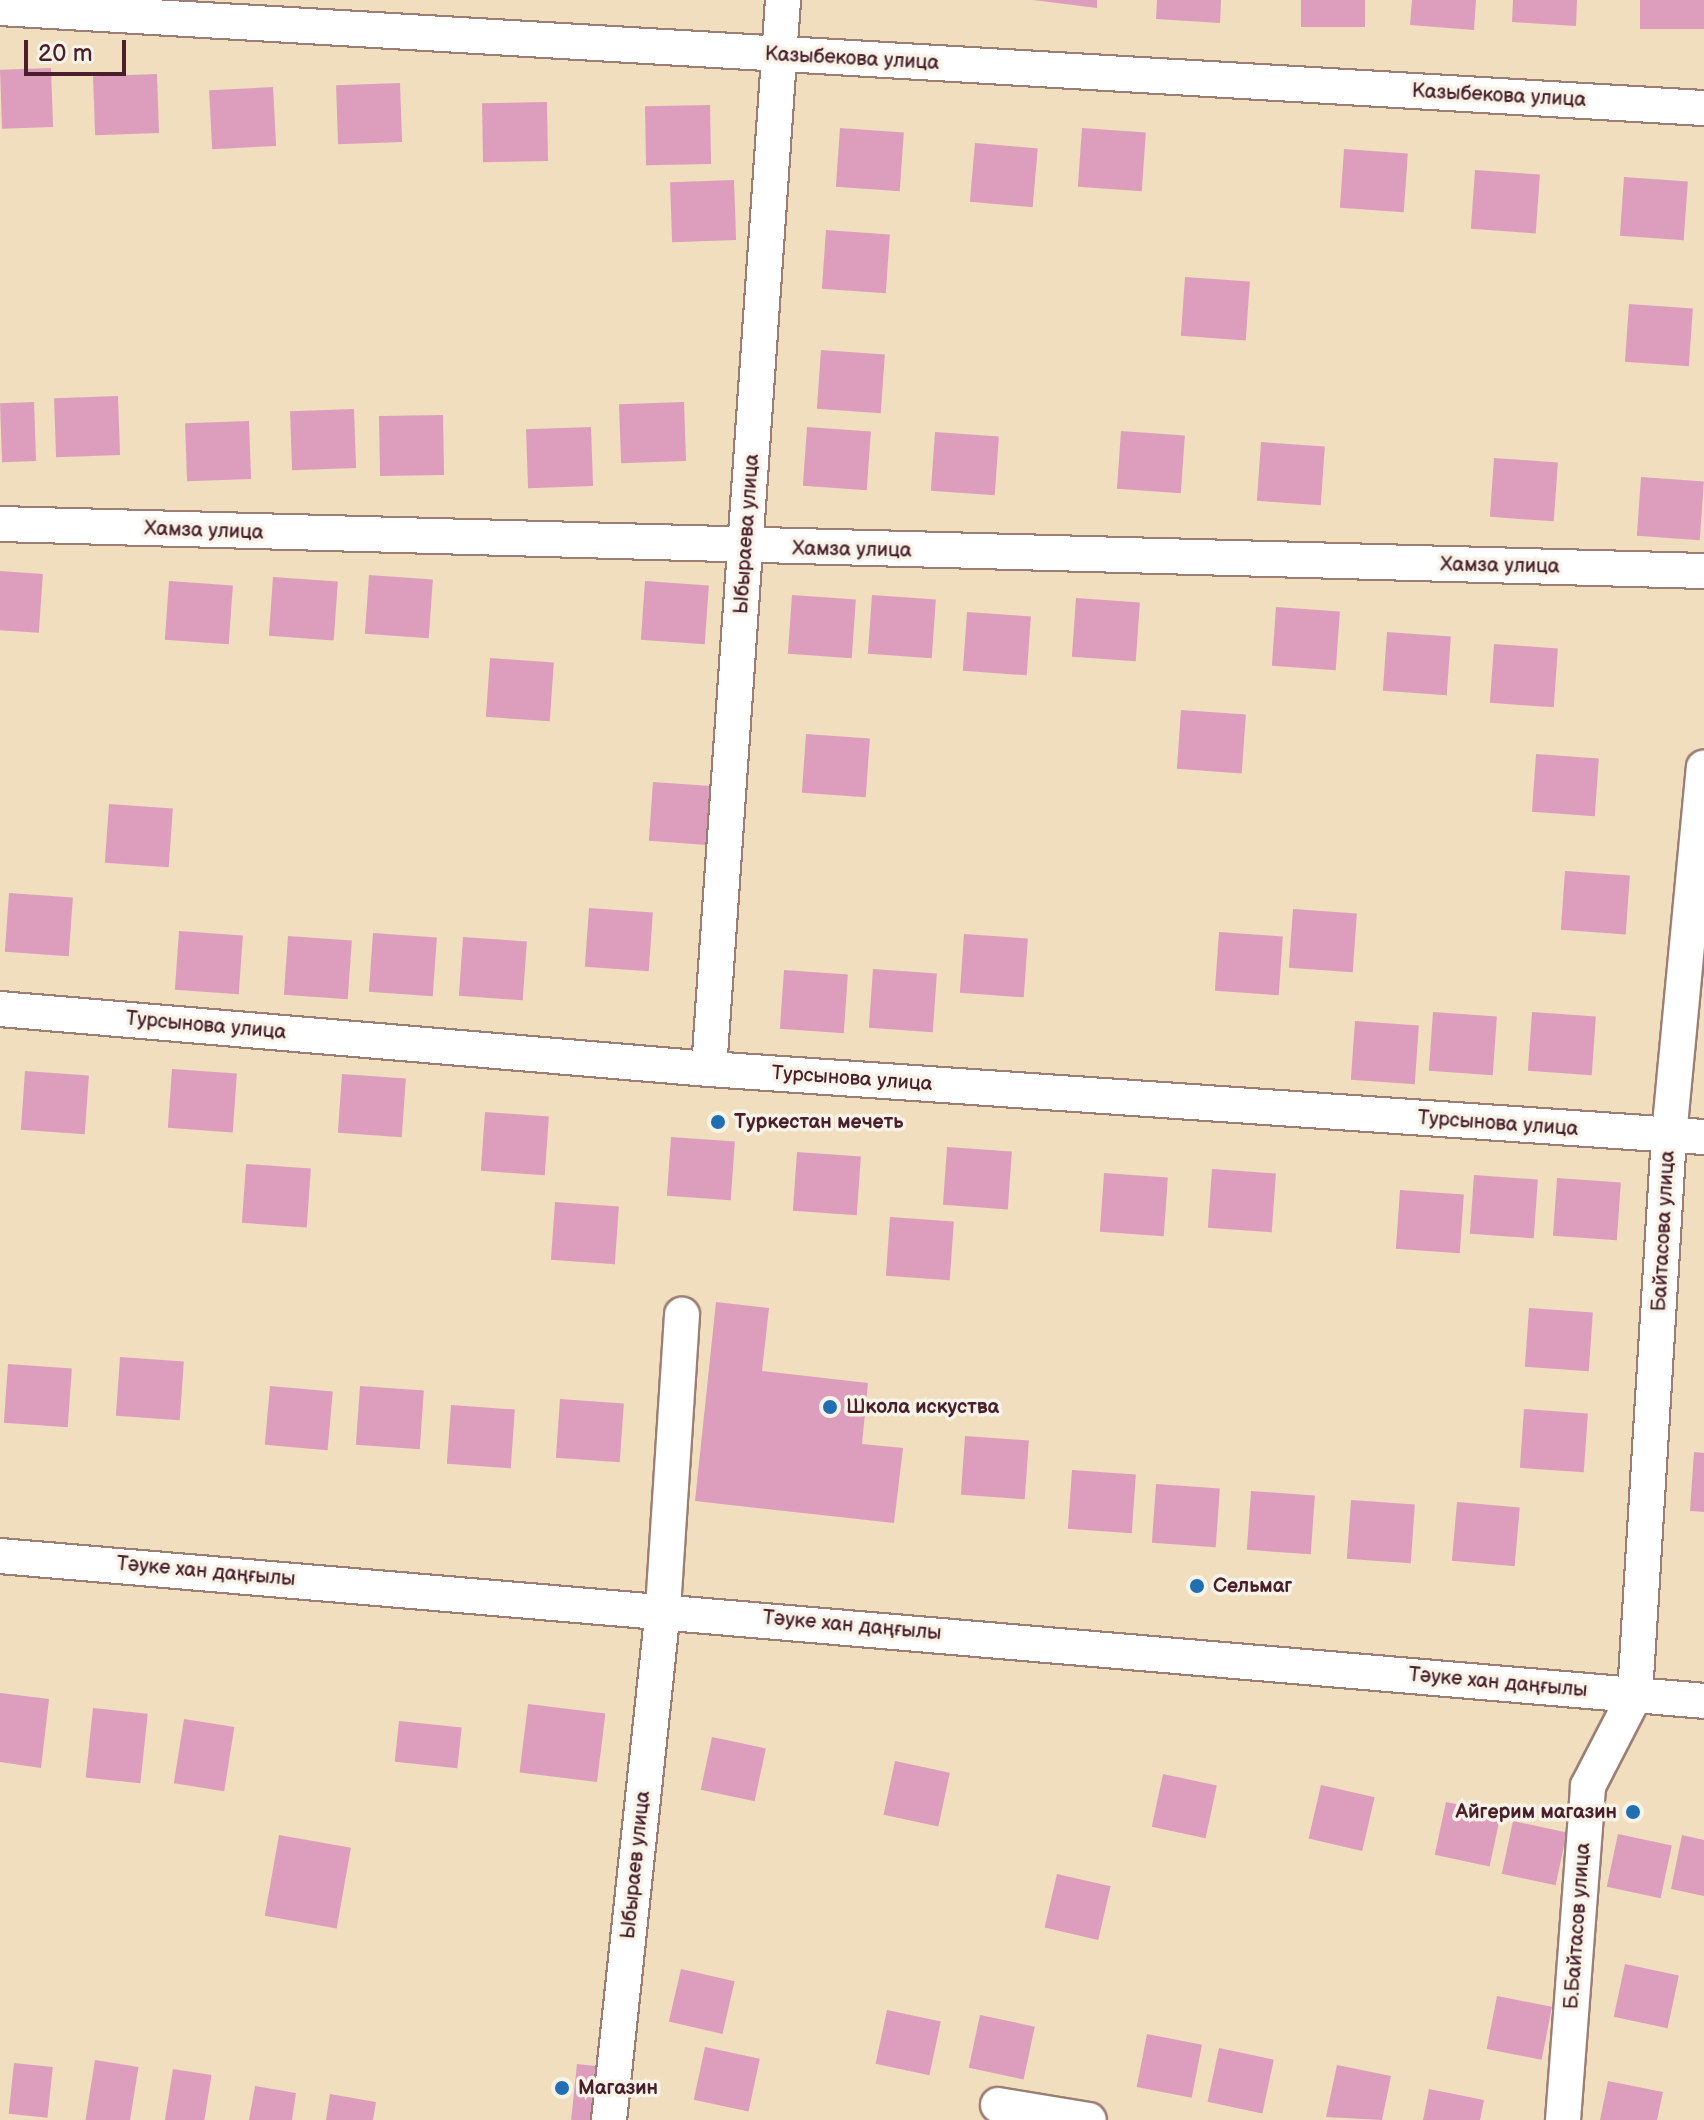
<!DOCTYPE html>
<html>
<head>
<meta charset="utf-8">
<style>
  body { margin:0 }
  #map { position:relative; width:1704px; height:2120px; overflow:hidden; background:#f0debf; font-family:"Balsamiq Sans",sans-serif }
  div>[style] { position:absolute }
  [style*='--x'] { left:calc(var(--x)*1px); top:calc(var(--y)*1px); width:calc(var(--w)*1px); rotate:calc(var(--a)*1deg) }
  .building>* { inset:0; background:#dd9ebd; transform-origin:0 0 }
  .roads { filter:drop-shadow(2px 0 #9d7e75) drop-shadow(-2px 0 #9d7e75) drop-shadow(0 2px #9d7e75) drop-shadow(0 -2px #9d7e75) }
  .minor>* { height:34px; margin:-17px; padding:0 17px; transform-origin:17px; border-radius:17px; background:#fff }
  .dots>* { width:22px; height:22px; translate:-50% -50%; box-sizing:border-box; border:4px solid #f7f3e8; border-radius:50% }
  span { translate:-50% -50%; white-space:nowrap; text-align:center; line-height:1.15; -webkit-text-stroke:7px #f7f3e8; paint-order:stroke }
  .street-label { font-size:20px; color:#4a1f2b }
  .poi-label { font-size:20px; color:#4a1f2b; font-weight:700 }
  .left { translate:0 -50%; text-align:left }
  .right { translate:-100% -50%; text-align:right }
  .scale { position:absolute; left:24px; top:40px; width:102px; height:36px; box-sizing:border-box; border:4px solid #4a1f2b; border-top:0; padding-left:10px; font-size:24px; line-height:28px; white-space:nowrap; color:#4a1f2b; -webkit-text-stroke:6px #f7f3e8; paint-order:stroke }
</style>
</head>
<body>
<div id="map">
  <div class="building">
    <i style="clip-path:polygon(1033px 0,1097px 0,1097px 8px)"></i>
    <i style="clip-path:polygon(1157px 0,1221px 0,1220px 23px,1156px 19px)"></i>
    <i style="left:1301px;top:0;width:64px;height:27px"></i>
    <i style="clip-path:polygon(1412px 0,1476px 0,1474px 30px,1410px 25px)"></i>
    <i style="clip-path:polygon(1513px 0,1577px 0,1576px 26px,1512px 22px)"></i>
    <i style="left:1640px;top:0;width:64px;height:29px"></i>
    <i style="left:51px;top:68px;width:59px;height:51px;rotate:88deg"></i>
    <i style="left:157px;top:74px;width:59px;height:64px;rotate:88deg"></i>
    <i style="left:400px;top:83px;width:59px;height:64px;rotate:88deg"></i>
    <i style="left:273px;top:87px;width:59px;height:64px;rotate:87deg"></i>
    <i style="left:547px;top:102px;width:59px;height:65px;rotate:89deg"></i>
    <i style="left:710px;top:105px;width:59px;height:65px;rotate:89deg"></i>
    <i style="left:840px;top:128px;width:64px;height:59px;rotate:4deg"></i>
    <i style="left:1082px;top:128px;width:64px;height:59px;rotate:4deg"></i>
    <i style="left:975px;top:143px;width:63px;height:59px;rotate:5deg"></i>
    <i style="left:1344px;top:149px;width:64px;height:59px;rotate:4deg"></i>
    <i style="left:1475px;top:170px;width:65px;height:59px;rotate:4deg"></i>
    <i style="left:1624px;top:177px;width:64px;height:59px;rotate:4deg"></i>
    <i style="left:734px;top:180px;width:60px;height:64px;rotate:88deg"></i>
    <i style="left:826px;top:230px;width:64px;height:59px;rotate:4deg"></i>
    <i style="left:1185px;top:277px;width:65px;height:59px;rotate:4deg"></i>
    <i style="left:1629px;top:304px;width:64px;height:58px;rotate:4deg"></i>
    <i style="left:821px;top:350px;width:64px;height:59px;rotate:4deg"></i>
    <i style="left:118px;top:396px;width:59px;height:64px;rotate:88deg"></i>
    <i style="left:34px;top:402px;width:59px;height:34px;rotate:88deg"></i>
    <i style="left:684px;top:402px;width:59px;height:65px;rotate:88deg"></i>
    <i style="left:354px;top:409px;width:59px;height:64px;rotate:88deg"></i>
    <i style="left:443px;top:415px;width:60px;height:64px;rotate:89deg"></i>
    <i style="left:249px;top:421px;width:58px;height:64px;rotate:88deg"></i>
    <i style="left:591px;top:427px;width:59px;height:65px;rotate:88deg"></i>
    <i style="left:807px;top:427px;width:64px;height:59px;rotate:4deg"></i>
    <i style="left:1121px;top:431px;width:64px;height:58px;rotate:4deg"></i>
    <i style="left:935px;top:432px;width:64px;height:59px;rotate:4deg"></i>
    <i style="left:1261px;top:442px;width:64px;height:59px;rotate:4deg"></i>
    <i style="left:1494px;top:458px;width:64px;height:59px;rotate:4deg"></i>
    <i style="left:1641px;top:477px;width:63px;height:59px;rotate:4deg"></i>
    <i style="left:0;top:571px;width:43px;height:59px;rotate:4deg"></i>
    <i style="left:369px;top:575px;width:64px;height:59px;rotate:4deg"></i>
    <i style="left:273px;top:577px;width:65px;height:59px;rotate:4deg"></i>
    <i style="left:169px;top:581px;width:64px;height:59px;rotate:4deg"></i>
    <i style="left:645px;top:581px;width:64px;height:59px;rotate:4deg"></i>
    <i style="left:792px;top:595px;width:64px;height:59px;rotate:4deg"></i>
    <i style="left:872px;top:595px;width:64px;height:59px;rotate:4deg"></i>
    <i style="left:1076px;top:598px;width:64px;height:59px;rotate:4deg"></i>
    <i style="left:1276px;top:607px;width:64px;height:59px;rotate:4deg"></i>
    <i style="left:967px;top:612px;width:64px;height:59px;rotate:4deg"></i>
    <i style="left:1387px;top:632px;width:64px;height:59px;rotate:4deg"></i>
    <i style="left:1494px;top:644px;width:64px;height:59px;rotate:4deg"></i>
    <i style="left:490px;top:658px;width:64px;height:59px;rotate:4deg"></i>
    <i style="left:1181px;top:710px;width:65px;height:59px;rotate:4deg"></i>
    <i style="left:806px;top:734px;width:64px;height:59px;rotate:4deg"></i>
    <i style="left:1536px;top:754px;width:63px;height:58px;rotate:4deg"></i>
    <i style="left:653px;top:782px;width:65px;height:59px;rotate:4deg"></i>
    <i style="left:109px;top:804px;width:64px;height:59px;rotate:4deg"></i>
    <i style="left:1565px;top:871px;width:65px;height:59px;rotate:4deg"></i>
    <i style="left:9px;top:893px;width:64px;height:59px;rotate:4deg"></i>
    <i style="left:589px;top:908px;width:64px;height:59px;rotate:4deg"></i>
    <i style="left:1293px;top:909px;width:64px;height:59px;rotate:4deg"></i>
    <i style="left:179px;top:931px;width:64px;height:59px;rotate:4deg"></i>
    <i style="left:1219px;top:932px;width:64px;height:59px;rotate:4deg"></i>
    <i style="left:373px;top:933px;width:64px;height:59px;rotate:4deg"></i>
    <i style="left:964px;top:934px;width:64px;height:59px;rotate:4deg"></i>
    <i style="left:288px;top:936px;width:64px;height:59px;rotate:4deg"></i>
    <i style="left:463px;top:937px;width:64px;height:59px;rotate:4deg"></i>
    <i style="left:873px;top:969px;width:64px;height:59px;rotate:4deg"></i>
    <i style="left:784px;top:970px;width:64px;height:59px;rotate:4deg"></i>
    <i style="left:1433px;top:1012px;width:64px;height:59px;rotate:4deg"></i>
    <i style="left:1532px;top:1012px;width:64px;height:59px;rotate:4deg"></i>
    <i style="left:1355px;top:1021px;width:64px;height:59px;rotate:4deg"></i>
    <i style="left:172px;top:1069px;width:65px;height:59px;rotate:4deg"></i>
    <i style="left:25px;top:1071px;width:64px;height:59px;rotate:4deg"></i>
    <i style="left:342px;top:1074px;width:64px;height:59px;rotate:4deg"></i>
    <i style="left:485px;top:1112px;width:64px;height:59px;rotate:4deg"></i>
    <i style="left:671px;top:1137px;width:64px;height:59px;rotate:4deg"></i>
    <i style="left:947px;top:1147px;width:65px;height:58px;rotate:4deg"></i>
    <i style="left:797px;top:1152px;width:64px;height:59px;rotate:4deg"></i>
    <i style="left:246px;top:1164px;width:65px;height:59px;rotate:4deg"></i>
    <i style="left:1212px;top:1169px;width:64px;height:59px;rotate:4deg"></i>
    <i style="left:1104px;top:1173px;width:64px;height:59px;rotate:4deg"></i>
    <i style="left:1474px;top:1175px;width:64px;height:59px;rotate:4deg"></i>
    <i style="left:1557px;top:1178px;width:64px;height:58px;rotate:4deg"></i>
    <i style="left:1400px;top:1190px;width:64px;height:59px;rotate:4deg"></i>
    <i style="left:555px;top:1202px;width:64px;height:58px;rotate:4deg"></i>
    <i style="left:890px;top:1217px;width:64px;height:59px;rotate:4deg"></i>
    <i style="clip-path:polygon(716px 1302px,769px 1308px,762px 1371px,868px 1383px,862px 1444px,903px 1448px,894px 1523px,695px 1501px)"></i>
    <i style="left:1529px;top:1308px;width:64px;height:59px;rotate:4deg"></i>
    <i style="left:120px;top:1357px;width:64px;height:59px;rotate:4deg"></i>
    <i style="left:8px;top:1364px;width:64px;height:59px;rotate:4deg"></i>
    <i style="left:270px;top:1386px;width:63px;height:59px;rotate:5deg"></i>
    <i style="left:360px;top:1386px;width:64px;height:59px;rotate:4deg"></i>
    <i style="left:560px;top:1399px;width:64px;height:59px;rotate:4deg"></i>
    <i style="left:451px;top:1405px;width:64px;height:59px;rotate:4deg"></i>
    <i style="left:1524px;top:1409px;width:64px;height:59px;rotate:4deg"></i>
    <i style="left:965px;top:1436px;width:64px;height:59px;rotate:4deg"></i>
    <i style="clip-path:polygon(1694px 1452px,1704px 1453px,1704px 1512px,1690px 1511px)"></i>
    <i style="left:1072px;top:1470px;width:64px;height:59px;rotate:4deg"></i>
    <i style="left:1156px;top:1484px;width:64px;height:59px;rotate:4deg"></i>
    <i style="left:1251px;top:1491px;width:64px;height:59px;rotate:4deg"></i>
    <i style="left:1351px;top:1500px;width:64px;height:59px;rotate:4deg"></i>
    <i style="left:1457px;top:1502px;width:63px;height:59px;rotate:5deg"></i>
    <i style="clip-path:polygon(0 1693px,49px 1699px,41px 1768px,0 1762px)"></i>
    <i style="left:528px;top:1704px;width:78px;height:69px;rotate:7deg"></i>
    <i style="left:93px;top:1708px;width:55px;height:70px;rotate:6deg"></i>
    <i style="left:184px;top:1719px;width:51px;height:65px;rotate:9deg"></i>
    <i style="left:399px;top:1721px;width:63px;height:41px;rotate:6deg"></i>
    <i style="left:712px;top:1737px;width:55px;height:54px;rotate:12deg"></i>
    <i style="left:895px;top:1761px;width:56px;height:55px;rotate:12deg"></i>
    <i style="left:1163px;top:1774px;width:55px;height:54px;rotate:12deg"></i>
    <i style="left:1321px;top:1785px;width:55px;height:55px;rotate:13deg"></i>
    <i style="left:1446px;top:1802px;width:56px;height:54px;rotate:12deg"></i>
    <i style="left:1513px;top:1821px;width:55px;height:54px;rotate:12deg"></i>
    <i style="left:1618px;top:1834px;width:55px;height:54px;rotate:12deg"></i>
    <i style="left:279px;top:1835px;width:73px;height:82px;rotate:10deg"></i>
    <i style="clip-path:polygon(1682px 1835px,1704px 1840px,1704px 1896px,1671px 1889px)"></i>
    <i style="left:1057px;top:1874px;width:55px;height:55px;rotate:13deg"></i>
    <i style="left:1625px;top:1964px;width:55px;height:54px;rotate:12deg"></i>
    <i style="left:681px;top:1969px;width:55px;height:54px;rotate:13deg"></i>
    <i style="left:1497px;top:1996px;width:56px;height:54px;rotate:11deg"></i>
    <i style="left:887px;top:2010px;width:55px;height:55px;rotate:12deg"></i>
    <i style="left:980px;top:2015px;width:56px;height:54px;rotate:12deg"></i>
    <i style="left:1147px;top:2034px;width:56px;height:54px;rotate:11deg"></i>
    <i style="left:705px;top:2047px;width:56px;height:54px;rotate:12deg"></i>
    <i style="left:1219px;top:2048px;width:56px;height:55px;rotate:12deg"></i>
    <i style="left:95px;top:2060px;width:44px;height:61px;rotate:9deg"></i>
    <i style="left:14px;top:2063px;width:39px;height:51px;rotate:6deg"></i>
    <i style="left:577px;top:2064px;width:30px;height:56px;rotate:6deg"></i>
    <i style="clip-path:polygon(1337px 2065px,1391px 2076px,1382px 2120px,1326px 2117px)"></i>
    <i style="left:173px;top:2069px;width:39px;height:52px;rotate:9deg"></i>
    <i style="clip-path:polygon(1608px 2081px,1663px 2092px,1657px 2120px,1600px 2120px)"></i>
    <i style="clip-path:polygon(255px 2086px,296px 2093px,292px 2120px,249px 2120px)"></i>
    <i style="clip-path:polygon(1429px 2089px,1484px 2100px,1480px 2120px,1423px 2120px)"></i>
    <i style="clip-path:polygon(330px 2094px,376px 2102px,373px 2120px,326px 2120px)"></i>
  </div>
  <div class="roads">
    <div class="minor">
      <i style="--x:0;--y:8;--w:1707;--a:3.36"></i>
      <i style="--x:0;--y:524;--w:1705;--a:1.58"></i>
      <i style="--x:0;--y:1009;--w:712;--a:4.84"></i>
      <i style="--x:709;--y:1069;--w:997;--a:3.91"></i>
      <i style="--x:709;--y:1069;--w:1072;--a:-86.04"></i>
      <i style="--x:0;--y:1556;--w:1710;--a:4.86"></i>
      <i style="--x:998;--y:2105;--w:92;--a:9.4"></i>
      <i style="--x:609;--y:2120;--w:514;--a:-83.97"></i>
      <i style="--x:663;--y:1609;--w:295;--a:-86.3"></i>
      <i style="--x:1563;--y:2120;--w:335;--a:-85.7"></i>
      <i style="--x:1588;--y:1786;--w:102;--a:-62.7"></i>
      <i style="--x:1635;--y:1695;--w:560;--a:-86.52"></i>
      <i style="--x:1669;--y:1136;--w:370;--a:-84.6"></i>
    </div>
  </div>
  <div class="dots">
    <i style="left:718px;top:1122px;background:#1f6fb2"></i>
    <i style="left:830px;top:1407px;background:#1f6fb2"></i>
    <i style="left:1197px;top:1586px;background:#1f6fb2"></i>
    <i style="left:1633px;top:1812px;background:#1f6fb2"></i>
    <i style="left:562px;top:2088px;background:#1f6fb2"></i>
  </div>
  <div class="street-label">
    <span style="left:852px;top:59px;rotate:3deg">Казыбекова улица</span>
    <span style="left:1499px;top:96px;rotate:3deg">Казыбекова улица</span>
    <span style="left:204px;top:531px;rotate:2deg">Хамза улица</span>
    <span style="left:747px;top:534px;rotate:-86deg">Ыбыраева улица</span>
    <span style="left:852px;top:550px;rotate:1deg">Хамза улица</span>
    <span style="left:1500px;top:566px;rotate:1deg">Хамза улица</span>
    <span style="left:206px;top:1026px;rotate:5deg">Турсынова улица</span>
    <span style="left:852px;top:1079px;rotate:4deg">Турсынова улица</span>
    <span style="left:1498px;top:1124px;rotate:4deg">Турсынова улица</span>
    <span style="left:1664px;top:1231px;rotate:-87deg">Байтасова улица</span>
    <span style="left:206px;top:1572px;rotate:5deg">Тәуке хан даңғылы</span>
    <span style="left:852px;top:1626px;rotate:5deg">Тәуке хан даңғылы</span>
    <span style="left:1498px;top:1683px;rotate:5deg">Тәуке хан даңғылы</span>
    <span style="left:636px;top:1865px;rotate:-84deg">Ыбыраев улица</span>
    <span style="left:1578px;top:1926px;rotate:-86deg">Б.Байтасов улица</span>
  </div>
  <div class="poi-label">
    <span class="left" style="left:734px;top:1122px">Туркестан мечеть</span>
    <span class="left" style="left:846px;top:1407px">Школа искуства</span>
    <span class="left" style="left:1213px;top:1586px">Сельмаг</span>
    <span class="right" style="left:1617px;top:1812px">Айгерим магазин</span>
    <span class="left" style="left:578px;top:2088px">Магазин</span>
  </div>
  <div class="scale">20 m</div>
</div>
</body>
</html>
